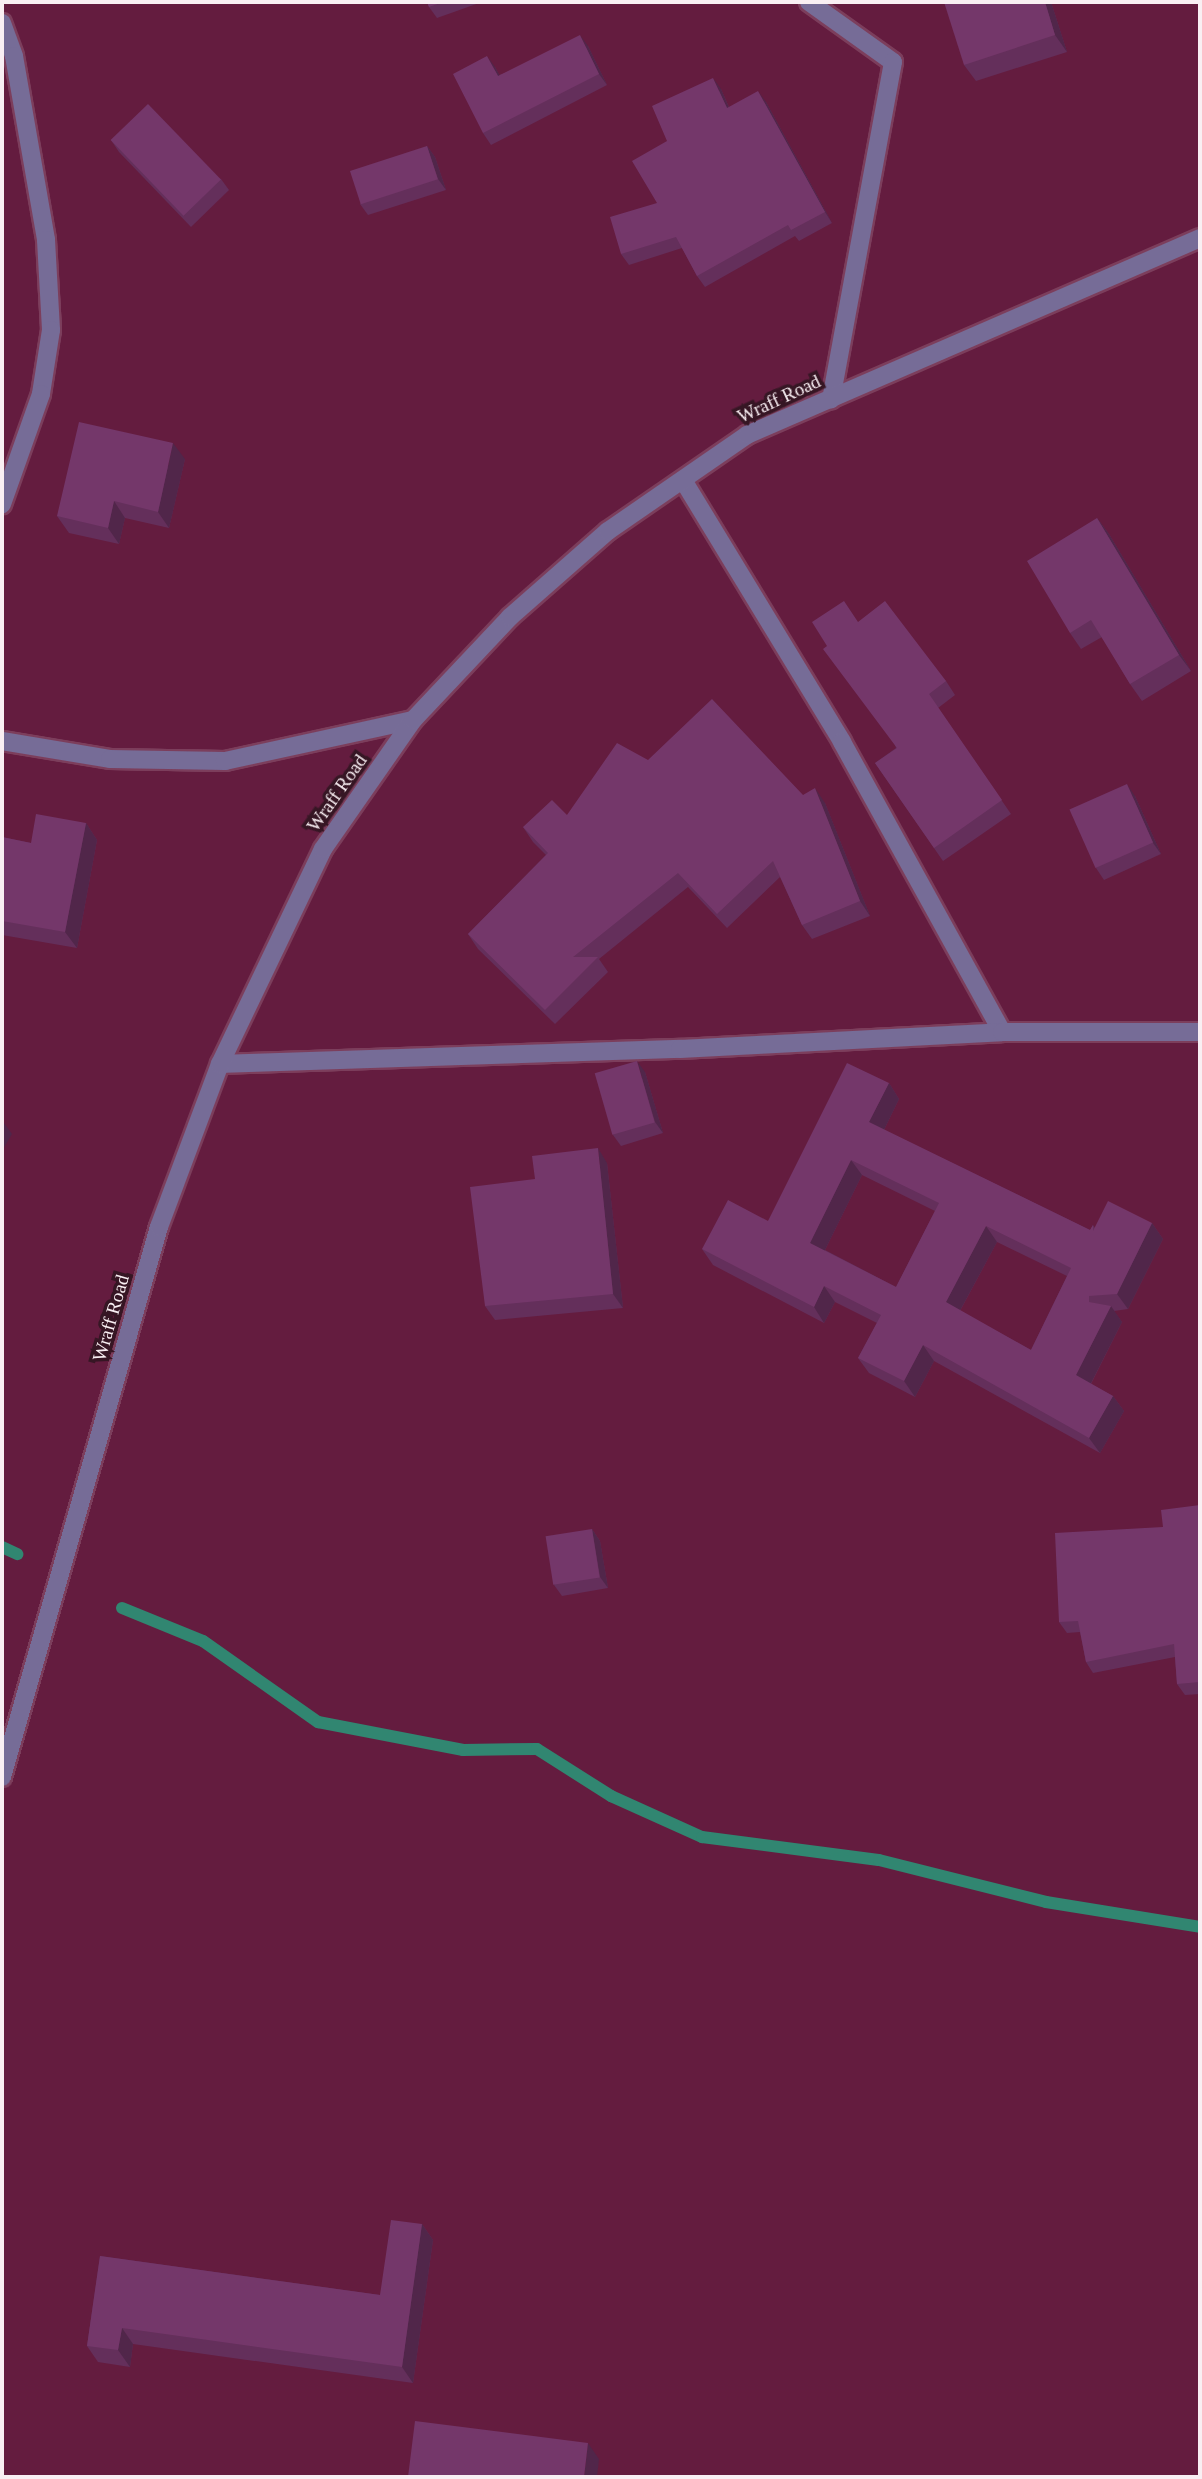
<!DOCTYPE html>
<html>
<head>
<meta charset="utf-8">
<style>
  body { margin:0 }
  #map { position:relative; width:1202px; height:2479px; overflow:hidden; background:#641c3f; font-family:Georgia,serif }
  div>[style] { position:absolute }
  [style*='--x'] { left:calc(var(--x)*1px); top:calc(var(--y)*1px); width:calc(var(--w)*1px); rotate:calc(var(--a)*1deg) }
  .stream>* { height:12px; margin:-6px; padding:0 6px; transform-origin:6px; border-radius:6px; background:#318671 }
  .roads { filter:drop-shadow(2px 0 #7c3e5c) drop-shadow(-2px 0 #7c3e5c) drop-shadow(0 2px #7c3e5c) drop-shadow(0 -2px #7c3e5c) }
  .minor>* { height:18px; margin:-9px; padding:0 9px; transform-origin:9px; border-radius:9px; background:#766c97 }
  .wall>* { inset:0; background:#642f5b }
  .shaded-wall>* { inset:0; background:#51264a }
  .building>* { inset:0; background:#74376a; transform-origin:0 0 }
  span { translate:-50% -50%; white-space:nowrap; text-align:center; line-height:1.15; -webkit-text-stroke:7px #361624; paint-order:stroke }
  .street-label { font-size:19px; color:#f9eff3 }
  .frame { position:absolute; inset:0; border:4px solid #f9eff3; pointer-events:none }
</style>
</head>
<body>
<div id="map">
  <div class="stream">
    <i style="--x:2;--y:1547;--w:17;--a:25"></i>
    <i style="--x:122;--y:1608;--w:87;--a:22.2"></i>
    <i style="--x:203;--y:1641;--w:141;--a:35.2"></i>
    <i style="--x:318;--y:1722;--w:148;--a:10.9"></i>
    <i style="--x:463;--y:1750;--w:74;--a:-0.8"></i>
    <i style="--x:537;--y:1749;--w:88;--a:32.4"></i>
    <i style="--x:611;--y:1796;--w:100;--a:24.3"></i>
    <i style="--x:702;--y:1837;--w:178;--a:7.4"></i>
    <i style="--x:879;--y:1860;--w:172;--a:14.1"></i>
    <i style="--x:1046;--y:1902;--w:156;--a:9.2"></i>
  </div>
  <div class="roads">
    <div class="minor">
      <i style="--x:809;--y:2;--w:103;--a:35.5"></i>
      <i style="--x:893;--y:62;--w:343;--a:100.4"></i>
      <i style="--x:2;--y:23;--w:35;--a:70"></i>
      <i style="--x:14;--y:56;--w:187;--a:80.1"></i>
      <i style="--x:46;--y:240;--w:90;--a:86.8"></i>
      <i style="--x:51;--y:330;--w:65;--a:98.9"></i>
      <i style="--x:41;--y:394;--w:117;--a:109.5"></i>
      <i style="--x:683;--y:480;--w:306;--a:58.7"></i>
      <i style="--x:842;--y:742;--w:331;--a:61.1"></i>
      <i style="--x:2;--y:741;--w:109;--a:9.5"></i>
      <i style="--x:110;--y:759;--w:115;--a:1"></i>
      <i style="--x:225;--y:761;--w:192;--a:-12.3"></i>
      <i style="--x:220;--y:1064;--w:460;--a:-1.9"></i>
      <i style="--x:680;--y:1049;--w:322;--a:-3"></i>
      <i style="--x:1002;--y:1032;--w:198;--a:0"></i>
      <i style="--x:2;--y:1777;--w:572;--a:-74.07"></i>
      <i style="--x:159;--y:1227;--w:174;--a:-69.5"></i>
      <i style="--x:220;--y:1064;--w:238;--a:-64.4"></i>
      <i style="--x:323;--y:849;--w:157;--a:-55.1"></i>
      <i style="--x:413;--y:720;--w:141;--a:-46.7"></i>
      <i style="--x:510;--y:617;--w:130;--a:-41.3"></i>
      <i style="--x:608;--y:531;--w:169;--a:-34.6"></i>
      <i style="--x:747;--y:435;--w:494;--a:-23.5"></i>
    </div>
  </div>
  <div class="wall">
    <i style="clip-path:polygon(427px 2px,482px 2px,437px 18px,429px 7px)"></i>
    <i style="clip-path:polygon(1051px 2px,1067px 52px,976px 81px,964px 65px)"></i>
    <i style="clip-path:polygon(588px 46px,607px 85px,491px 145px,483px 133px,495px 67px,499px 75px)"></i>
    <i style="clip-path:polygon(721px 89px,729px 107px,766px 102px,832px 223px,799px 241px,795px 236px,705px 287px,697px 276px,682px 248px,629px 265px,621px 254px,657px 203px,667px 141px)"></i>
    <i style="clip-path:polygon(111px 140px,221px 179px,229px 190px,191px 227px,119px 152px)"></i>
    <i style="clip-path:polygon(427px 146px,435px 157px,446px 190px,368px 215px,360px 204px)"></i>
    <i style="clip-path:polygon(185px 459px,169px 528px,125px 518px,119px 544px,69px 533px,57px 516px)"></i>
    <i style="clip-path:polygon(1097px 518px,1109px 534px,1191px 671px,1142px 701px,1130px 684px,1102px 637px,1081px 649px,1070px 633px)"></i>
    <i style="clip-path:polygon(858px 622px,946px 681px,955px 695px,938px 708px,1011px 814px,943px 861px,875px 763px,896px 748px)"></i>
    <i style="clip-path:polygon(648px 760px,803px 795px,825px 803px,870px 916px,812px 939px,802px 925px,780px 877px,727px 928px,688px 887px,599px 959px,608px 972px,555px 1024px,478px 949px,468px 934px,546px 855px,533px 842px,523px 827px,567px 815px)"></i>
    <i style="clip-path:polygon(1135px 796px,1161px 854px,1104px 880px,1096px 868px)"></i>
    <i style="clip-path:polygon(86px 823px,97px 840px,77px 948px,2px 935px,2px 837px,31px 843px)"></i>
    <i style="clip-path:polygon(645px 1072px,663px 1133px,621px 1146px,613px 1135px)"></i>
    <i style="clip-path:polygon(evenodd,889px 1083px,899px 1099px,884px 1130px,1090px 1230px,1093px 1225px,1095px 1228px,1152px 1223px,1163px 1239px,1128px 1309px,1114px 1311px,1122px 1322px,1091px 1384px,1113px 1396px,1124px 1411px,1100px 1453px,934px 1361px,915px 1397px,869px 1373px,858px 1358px,877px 1323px,835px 1302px,824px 1323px,713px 1265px,702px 1249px,768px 1221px,889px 1083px,862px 1175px,935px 1211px,896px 1287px,825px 1250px,862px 1175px,889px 1083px,997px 1242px,1067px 1276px,1031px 1350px,960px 1311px,997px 1242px)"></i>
    <i style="clip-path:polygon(607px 1163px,623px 1308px,495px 1320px,485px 1306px,535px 1179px)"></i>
    <i style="clip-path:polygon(1200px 1505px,1200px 1694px,1185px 1695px,1177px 1684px,1175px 1657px,1093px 1673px,1086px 1662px,1080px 1632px,1067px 1633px,1059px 1622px,1163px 1527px)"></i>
    <i style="clip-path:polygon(592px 1529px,600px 1541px,608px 1588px,562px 1596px,554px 1585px)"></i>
    <i style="clip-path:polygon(422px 2224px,433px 2240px,413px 2383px,133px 2344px,130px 2367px,98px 2362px,87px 2346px,100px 2256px,380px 2295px)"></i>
  </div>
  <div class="shaded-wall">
    <i style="clip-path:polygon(1045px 2px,1051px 2px,1067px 52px,1055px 35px)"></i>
    <i style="clip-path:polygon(580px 35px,588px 46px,607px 85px,599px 74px)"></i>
    <i style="clip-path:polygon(487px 56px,495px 67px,506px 87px,498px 76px)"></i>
    <i style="clip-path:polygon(713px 78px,721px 89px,734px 119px,727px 108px)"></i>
    <i style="clip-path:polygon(758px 91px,766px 102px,832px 223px,825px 212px)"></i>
    <i style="clip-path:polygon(427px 146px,435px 157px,446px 190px,438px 179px)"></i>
    <i style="clip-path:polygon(173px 443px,185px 459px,169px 528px,158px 512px)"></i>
    <i style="clip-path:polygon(114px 501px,125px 518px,119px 544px,108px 528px)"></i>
    <i style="clip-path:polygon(1097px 518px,1109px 534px,1191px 671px,1179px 655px)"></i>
    <i style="clip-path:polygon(1127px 784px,1135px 796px,1161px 854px,1153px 843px)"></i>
    <i style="clip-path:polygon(815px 788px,825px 803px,870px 916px,860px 901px)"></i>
    <i style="clip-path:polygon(86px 823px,97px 840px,77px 948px,65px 932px)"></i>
    <i style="clip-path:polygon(637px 1061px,645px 1072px,663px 1133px,655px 1122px)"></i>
    <i style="clip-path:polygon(889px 1083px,899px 1099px,880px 1138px,869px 1122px)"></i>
    <i style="clip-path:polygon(4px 1123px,12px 1134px,2px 1151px,2px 1127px)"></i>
    <i style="clip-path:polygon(598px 1148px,607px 1163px,623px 1308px,613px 1294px)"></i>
    <i style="clip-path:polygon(851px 1160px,862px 1175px,821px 1258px,810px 1243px)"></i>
    <i style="clip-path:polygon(1152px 1223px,1163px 1239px,1128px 1309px,1117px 1294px)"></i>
    <i style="clip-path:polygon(986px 1226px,997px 1242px,956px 1318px,946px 1302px)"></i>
    <i style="clip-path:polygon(824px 1286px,835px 1302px,824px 1323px,814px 1307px)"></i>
    <i style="clip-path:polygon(1111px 1306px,1122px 1322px,1087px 1391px,1076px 1375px)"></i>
    <i style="clip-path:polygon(923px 1345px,934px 1361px,915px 1397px,904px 1381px)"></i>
    <i style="clip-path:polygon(1113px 1396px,1124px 1411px,1100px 1453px,1089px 1438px)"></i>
    <i style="clip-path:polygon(592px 1529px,600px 1541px,608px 1588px,600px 1577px)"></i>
    <i style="clip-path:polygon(422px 2224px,433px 2240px,413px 2383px,402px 2367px)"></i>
    <i style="clip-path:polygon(122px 2328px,133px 2344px,130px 2367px,118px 2350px)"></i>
    <i style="clip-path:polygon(588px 2443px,599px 2459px,597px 2477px,584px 2477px)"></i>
  </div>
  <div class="building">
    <i style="clip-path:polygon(427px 2px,443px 2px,429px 7px)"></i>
    <i style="clip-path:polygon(944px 2px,1045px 2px,1055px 35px,964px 65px)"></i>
    <i style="clip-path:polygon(580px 35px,599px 74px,483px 133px,453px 74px,487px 56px,498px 76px)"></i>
    <i style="clip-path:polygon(713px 78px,727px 108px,758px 91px,825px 212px,791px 230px,788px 225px,697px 276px,676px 237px,621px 254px,610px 217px,657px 203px,632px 161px,667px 141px,652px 106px)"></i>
    <i style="left:148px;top:104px;width:105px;height:52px;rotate:46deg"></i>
    <i style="left:427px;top:146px;width:35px;height:81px;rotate:72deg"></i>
    <i style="clip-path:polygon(79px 422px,173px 443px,158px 512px,114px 501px,108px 528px,57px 516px)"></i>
    <i style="clip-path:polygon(1097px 518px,1179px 655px,1130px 684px,1091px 620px,1070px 633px,1027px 561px)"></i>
    <i style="clip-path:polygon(844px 601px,858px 622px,885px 601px,946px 681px,929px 694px,1002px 800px,934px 848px,875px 763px,897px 748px,823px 649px,827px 646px,812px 622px)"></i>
    <i style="clip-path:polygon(712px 699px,803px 795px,815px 788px,860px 901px,802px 925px,773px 861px,717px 914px,678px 873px,573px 957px,598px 957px,545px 1010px,468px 934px,548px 853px,523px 827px,552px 800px,567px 815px,617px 743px,648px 760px)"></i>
    <i style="left:1127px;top:784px;width:64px;height:63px;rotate:66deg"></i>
    <i style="clip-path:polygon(36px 814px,86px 823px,65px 932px,2px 921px,2px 837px,31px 843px)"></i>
    <i style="left:637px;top:1061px;width:64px;height:44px;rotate:74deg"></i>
    <i style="clip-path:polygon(evenodd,847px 1063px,889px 1083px,869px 1122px,1090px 1230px,1093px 1225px,1093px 1231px,1108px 1201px,1152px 1223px,1117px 1294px,1089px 1296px,1089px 1302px,1111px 1306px,1076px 1375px,1113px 1396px,1089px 1438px,923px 1345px,904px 1381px,858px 1358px,881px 1315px,824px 1286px,814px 1307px,702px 1249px,728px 1200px,768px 1221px,847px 1063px,851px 1160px,939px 1203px,896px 1287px,810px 1243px,851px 1160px,847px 1063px,986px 1226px,1071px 1268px,1031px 1350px,946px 1302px,986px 1226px)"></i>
    <i style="clip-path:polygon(598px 1148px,613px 1294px,485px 1306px,470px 1187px,535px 1179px,532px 1156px)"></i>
    <i style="clip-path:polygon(1200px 1505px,1200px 1682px,1177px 1684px,1174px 1644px,1086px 1662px,1078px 1621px,1059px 1622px,1055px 1533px,1163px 1527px,1161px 1510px)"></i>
    <i style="left:592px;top:1529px;width:49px;height:47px;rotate:81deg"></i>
    <i style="clip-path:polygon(391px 2220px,422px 2224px,402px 2367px,122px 2328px,118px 2350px,87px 2346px,100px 2256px,380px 2295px)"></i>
    <i style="clip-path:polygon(415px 2421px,588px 2443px,584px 2477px,408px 2477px)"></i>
    <i style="clip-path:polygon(207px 2476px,228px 2477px,207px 2477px)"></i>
  </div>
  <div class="street-label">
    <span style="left:779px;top:399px;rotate:-25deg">Wraff Road</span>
    <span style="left:337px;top:793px;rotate:-55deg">Wraff Road</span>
    <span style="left:111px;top:1318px;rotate:-74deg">Wraff Road</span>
  </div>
  <div class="frame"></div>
</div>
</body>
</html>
